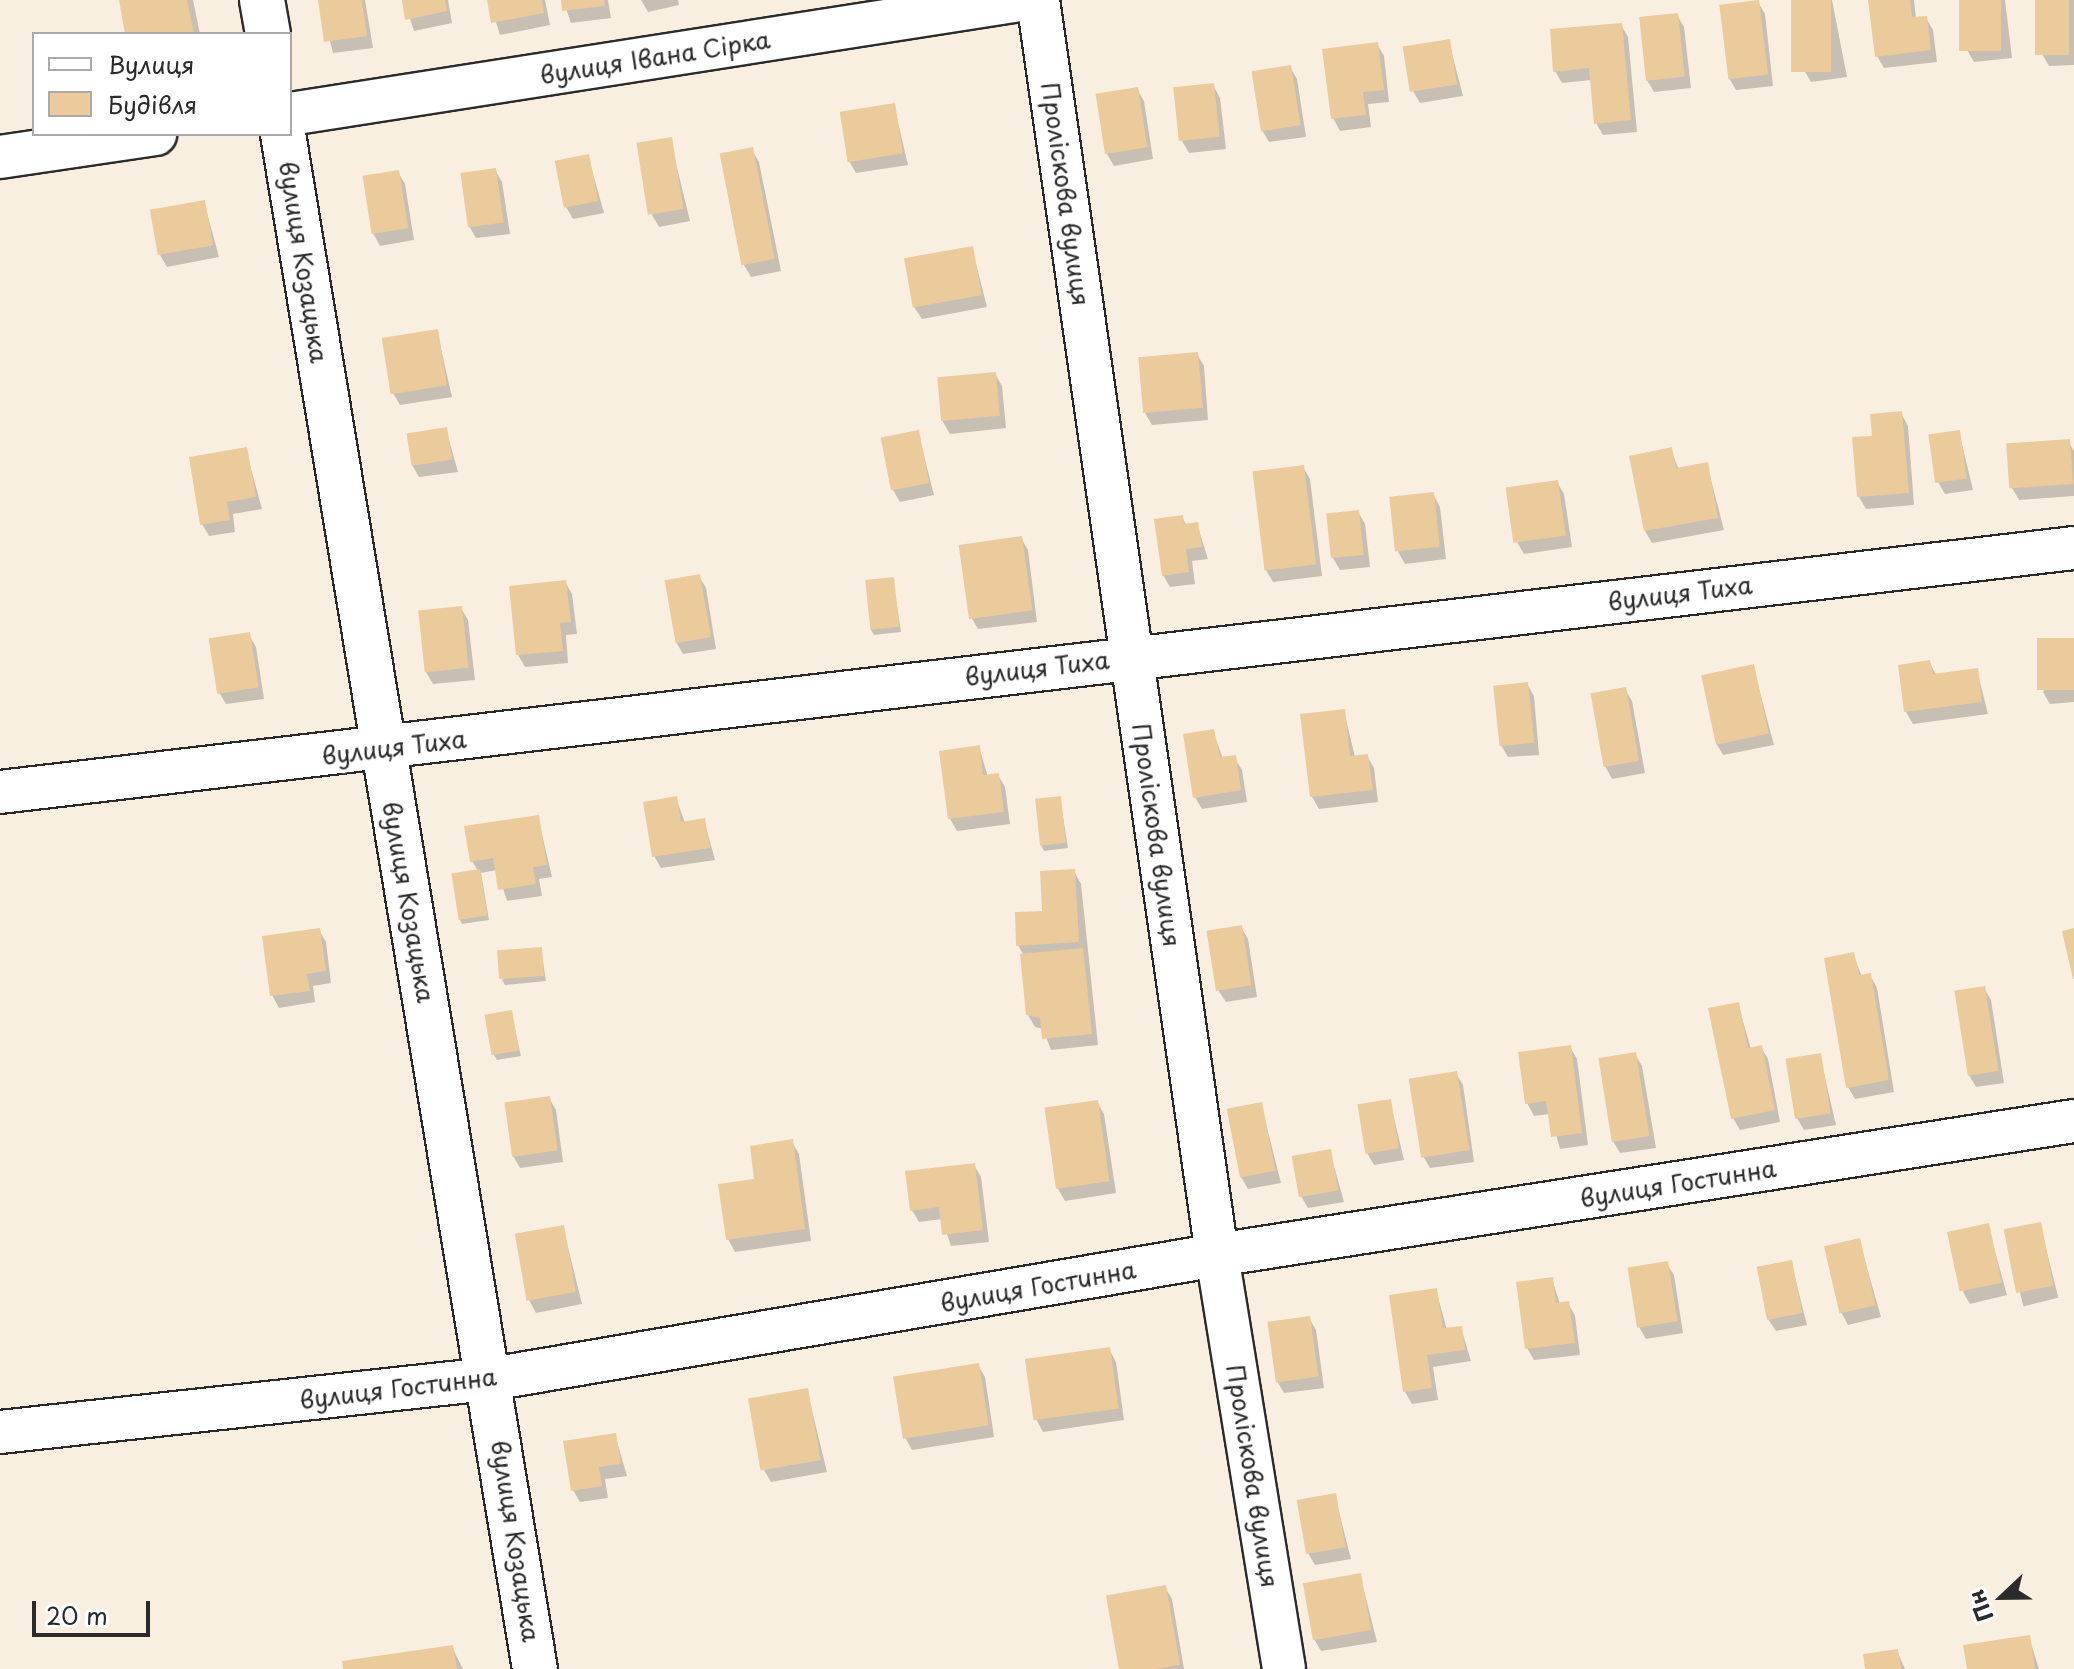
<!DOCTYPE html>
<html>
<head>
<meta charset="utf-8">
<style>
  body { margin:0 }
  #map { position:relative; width:2074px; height:1669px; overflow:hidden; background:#f9efe1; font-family:"Playpen Sans",sans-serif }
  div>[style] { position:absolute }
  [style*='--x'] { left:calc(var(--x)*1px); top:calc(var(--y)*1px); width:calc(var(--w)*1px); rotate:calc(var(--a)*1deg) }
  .shadow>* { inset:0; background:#0003; transform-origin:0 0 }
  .building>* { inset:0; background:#ebca9c; transform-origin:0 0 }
  .roads { filter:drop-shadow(2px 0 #2b2b2b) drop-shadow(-2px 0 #2b2b2b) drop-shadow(0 2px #2b2b2b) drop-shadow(0 -2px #2b2b2b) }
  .minor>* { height:42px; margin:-21px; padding:0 21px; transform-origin:21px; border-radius:21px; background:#fff }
  .tertiary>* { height:44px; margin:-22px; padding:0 22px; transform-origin:22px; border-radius:22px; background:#fff }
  span { translate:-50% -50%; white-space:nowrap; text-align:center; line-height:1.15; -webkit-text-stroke:7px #fff; paint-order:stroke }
  .street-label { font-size:24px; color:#2b2b2b }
  .legend { position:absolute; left:32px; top:32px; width:260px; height:104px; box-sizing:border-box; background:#fff; border:2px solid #aaa; margin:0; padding:10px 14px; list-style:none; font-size:24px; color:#2b2b2b }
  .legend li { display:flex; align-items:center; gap:16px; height:40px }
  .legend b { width:40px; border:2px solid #aaa }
  .north { position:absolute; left:1962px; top:1557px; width:80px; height:80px; -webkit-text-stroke:6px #fff; paint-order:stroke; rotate:248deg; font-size:22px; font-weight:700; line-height:32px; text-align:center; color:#2b2b2b }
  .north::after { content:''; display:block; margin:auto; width:28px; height:36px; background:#2b2b2b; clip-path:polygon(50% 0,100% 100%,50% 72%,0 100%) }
  .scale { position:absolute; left:32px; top:1601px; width:118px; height:36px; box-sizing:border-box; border:4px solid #2b2b2b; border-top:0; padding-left:10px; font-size:24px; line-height:28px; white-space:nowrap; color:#2b2b2b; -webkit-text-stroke:6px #fff; paint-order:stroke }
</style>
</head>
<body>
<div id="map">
  <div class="shadow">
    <i style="clip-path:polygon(121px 0,193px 0,200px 34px,127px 34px)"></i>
    <i style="clip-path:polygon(320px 0,365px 0,373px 48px,333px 53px)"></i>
    <i style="clip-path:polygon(404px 0,448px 0,452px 23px,414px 31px)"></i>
    <i style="clip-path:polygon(489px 0,545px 0,550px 25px,500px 35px)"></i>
    <i style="clip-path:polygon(563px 0,608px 0,611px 18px,571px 23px)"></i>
    <i style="clip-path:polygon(641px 0,678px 0,679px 5px,648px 12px)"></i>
    <i style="clip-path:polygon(1793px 0,1832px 0,1847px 77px,1811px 82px,1804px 70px)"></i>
    <i style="clip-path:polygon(1870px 0,1914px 0,1916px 19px,1926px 18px,1933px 30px,1937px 62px,1884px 68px,1877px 56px)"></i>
    <i style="clip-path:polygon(1961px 0,2005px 0,2012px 58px,1974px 62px,1967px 50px)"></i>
    <i style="clip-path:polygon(2037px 0,2074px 0,2074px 65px,2049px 66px,2042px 54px)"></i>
    <i style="clip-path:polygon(1758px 2px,1765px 14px,1773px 86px,1736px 90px,1729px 78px)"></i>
    <i style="clip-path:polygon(1677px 15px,1684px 27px,1691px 88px,1654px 92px,1647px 80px)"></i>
    <i style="clip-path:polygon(1621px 25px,1628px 37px,1637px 132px,1603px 135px,1596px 123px,1592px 80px,1562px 83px,1555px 71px)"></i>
    <i style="clip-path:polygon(1449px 42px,1463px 96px,1420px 103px,1413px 91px)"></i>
    <i style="clip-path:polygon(1377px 44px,1384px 56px,1389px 102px,1368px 104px,1371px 127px,1340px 131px,1333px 118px)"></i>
    <i style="clip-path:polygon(1290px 67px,1297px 79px,1306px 137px,1269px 142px,1262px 130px)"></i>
    <i style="clip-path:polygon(1213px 85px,1220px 98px,1226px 149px,1189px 153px,1182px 141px)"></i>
    <i style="clip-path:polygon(1137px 89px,1144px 101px,1153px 159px,1114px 166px,1107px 154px)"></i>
    <i style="clip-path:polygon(894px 105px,908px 165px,856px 173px,849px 161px)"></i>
    <i style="clip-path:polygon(670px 139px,690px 221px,659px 227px,652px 215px)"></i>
    <i style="clip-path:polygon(752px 150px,759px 162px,781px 271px,751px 277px,744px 265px)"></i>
    <i style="clip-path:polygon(588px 156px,604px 213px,573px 219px,566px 207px)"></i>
    <i style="clip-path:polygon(495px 170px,502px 182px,510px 234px,476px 238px,469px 226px)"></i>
    <i style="clip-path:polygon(398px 172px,405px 184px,414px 240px,380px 246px,373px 233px)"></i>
    <i style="clip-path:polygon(204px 202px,219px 257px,167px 267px,160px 255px)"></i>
    <i style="clip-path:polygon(972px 248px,987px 307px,922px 319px,914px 307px)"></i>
    <i style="clip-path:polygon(437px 331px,452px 397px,400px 405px,393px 393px)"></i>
    <i style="clip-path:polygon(1197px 354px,1204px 366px,1208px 420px,1152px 425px,1145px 413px)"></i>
    <i style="clip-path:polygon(995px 374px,1002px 386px,1006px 428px,950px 434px,943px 422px,939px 380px)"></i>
    <i style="clip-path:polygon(1901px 413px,1908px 426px,1914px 505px,1866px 509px,1859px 497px,1874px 438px)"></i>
    <i style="clip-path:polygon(446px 429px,458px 472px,419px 477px,412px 465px)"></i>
    <i style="clip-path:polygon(918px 432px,934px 495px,900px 502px,893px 490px)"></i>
    <i style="clip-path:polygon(1959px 432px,1973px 490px,1945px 494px,1938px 482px)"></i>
    <i style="clip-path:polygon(2068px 441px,2074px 451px,2074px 496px,2019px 500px,2012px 488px)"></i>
    <i style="clip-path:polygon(246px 450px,262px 509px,233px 514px,235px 532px,209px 536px,202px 524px)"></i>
    <i style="clip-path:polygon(1671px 450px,1679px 470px,1707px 464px,1724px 530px,1652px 543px,1645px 531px)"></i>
    <i style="clip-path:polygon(1303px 467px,1310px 479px,1322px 576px,1273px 582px,1266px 570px)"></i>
    <i style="clip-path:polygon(1557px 482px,1564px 494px,1572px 547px,1524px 554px,1517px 542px,1509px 489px)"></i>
    <i style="clip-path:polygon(1433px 494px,1440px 507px,1446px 559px,1405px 564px,1398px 552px)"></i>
    <i style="clip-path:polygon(1358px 512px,1365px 524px,1370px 567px,1340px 570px,1333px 558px)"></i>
    <i style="clip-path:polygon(1182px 517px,1187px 526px,1197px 524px,1208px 559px,1192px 561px,1195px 584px,1170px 587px,1163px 575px)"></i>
    <i style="clip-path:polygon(1021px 538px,1028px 550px,1037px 622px,978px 629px,971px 617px)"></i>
    <i style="clip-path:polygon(699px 576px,706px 588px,716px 649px,683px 654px,676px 642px)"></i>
    <i style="clip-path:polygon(893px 579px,901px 632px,874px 635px,871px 630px)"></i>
    <i style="clip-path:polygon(565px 582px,572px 594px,577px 634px,566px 635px,568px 663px,525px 667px,518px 655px)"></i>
    <i style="clip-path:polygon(461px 608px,468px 620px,475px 680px,433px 684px,426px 672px)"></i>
    <i style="clip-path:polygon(249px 635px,256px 647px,264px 699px,226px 704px,219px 692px)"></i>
    <i style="clip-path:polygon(2074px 640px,2074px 702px,2050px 704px,2043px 692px)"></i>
    <i style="clip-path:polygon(1929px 662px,1937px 676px,1977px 670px,1988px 714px,1913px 724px,1906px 712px,1900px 667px)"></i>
    <i style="clip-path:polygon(1753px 666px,1774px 745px,1723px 755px,1716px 743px)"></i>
    <i style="clip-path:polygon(1527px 684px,1534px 696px,1539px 755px,1508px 757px,1501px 745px)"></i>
    <i style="clip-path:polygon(1625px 689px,1632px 701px,1645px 773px,1612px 779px,1605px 766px)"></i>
    <i style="clip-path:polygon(1344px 711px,1355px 757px,1367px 756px,1374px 768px,1378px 802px,1319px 809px,1312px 797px)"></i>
    <i style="clip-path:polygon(1213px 731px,1223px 759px,1234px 757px,1242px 770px,1247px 802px,1202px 809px,1195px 797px)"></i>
    <i style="clip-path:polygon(979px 747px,988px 777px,998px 775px,1005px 787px,1010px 824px,957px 831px,950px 819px)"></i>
    <i style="clip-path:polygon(676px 798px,685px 823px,704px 820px,715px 860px,661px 868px,654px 856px)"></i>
    <i style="clip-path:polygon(1060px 798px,1068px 848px,1044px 851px,1041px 845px)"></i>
    <i style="clip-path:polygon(538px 817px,552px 877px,539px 879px,542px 896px,507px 901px,497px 870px,481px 873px,489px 920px,462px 924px,459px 918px,478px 871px,472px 861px)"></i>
    <i style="clip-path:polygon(1074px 871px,1081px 884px,1098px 1045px,1051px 1050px,1043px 1029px,1035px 1027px,1028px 1015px,1024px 956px,1018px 945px)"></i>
    <i style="clip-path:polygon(1241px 927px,1248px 939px,1257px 997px,1226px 1002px,1218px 990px)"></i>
    <i style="clip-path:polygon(319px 930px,326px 942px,331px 983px,313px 986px,315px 1002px,279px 1008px,272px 995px)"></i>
    <i style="clip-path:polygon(541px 949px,546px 981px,505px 985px,502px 980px)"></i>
    <i style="clip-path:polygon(1853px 954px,1862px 977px,1870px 975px,1877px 988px,1894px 1092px,1855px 1099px,1848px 1087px)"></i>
    <i style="clip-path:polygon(1984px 988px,1991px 1000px,2004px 1083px,1976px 1087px,1969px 1075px)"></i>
    <i style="clip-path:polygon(1738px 1004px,1751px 1049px,1761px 1047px,1768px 1059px,1780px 1122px,1740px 1130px,1733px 1118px)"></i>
    <i style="clip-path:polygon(511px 1012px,521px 1056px,497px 1060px,494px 1055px)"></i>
    <i style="clip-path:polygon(1570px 1047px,1577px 1059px,1588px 1145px,1560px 1149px,1550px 1114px,1534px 1116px,1527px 1103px)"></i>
    <i style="clip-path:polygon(1635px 1054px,1642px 1066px,1656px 1148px,1620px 1153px,1613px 1141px)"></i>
    <i style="clip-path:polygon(1820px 1056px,1836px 1125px,1804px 1130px,1797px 1118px)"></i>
    <i style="clip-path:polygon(1456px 1073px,1463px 1085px,1474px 1162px,1430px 1168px,1423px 1156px)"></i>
    <i style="clip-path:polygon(549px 1098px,556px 1110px,563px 1162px,520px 1168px,513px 1156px)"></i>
    <i style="clip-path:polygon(1390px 1101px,1404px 1160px,1374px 1165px,1367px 1153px)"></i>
    <i style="clip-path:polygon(1097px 1102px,1104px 1114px,1116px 1193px,1065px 1201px,1058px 1189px,1046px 1109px)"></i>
    <i style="clip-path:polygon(1261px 1104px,1281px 1183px,1248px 1189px,1241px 1177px)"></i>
    <i style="clip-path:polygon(792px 1142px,799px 1154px,811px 1241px,735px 1252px,728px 1239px,757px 1181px)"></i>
    <i style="clip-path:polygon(1330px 1152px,1344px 1202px,1308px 1208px,1301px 1196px)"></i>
    <i style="clip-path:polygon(974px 1165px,981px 1177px,989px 1242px,951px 1246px,942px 1219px,919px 1222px,912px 1210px)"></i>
    <i style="left:2040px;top:1224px;width:76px;height:36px;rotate:76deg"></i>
    <i style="clip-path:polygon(1988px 1226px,2007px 1295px,1970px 1304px,1963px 1292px)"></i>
    <i style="clip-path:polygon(563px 1227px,582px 1304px,536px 1313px,529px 1300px)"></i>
    <i style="clip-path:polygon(1859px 1240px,1881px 1317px,1848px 1325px,1841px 1312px)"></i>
    <i style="clip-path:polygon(1791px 1262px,1807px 1325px,1776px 1331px,1768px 1319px)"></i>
    <i style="clip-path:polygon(1666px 1263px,1674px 1275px,1683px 1333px,1646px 1339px,1639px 1327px)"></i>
    <i style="clip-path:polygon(1552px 1279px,1560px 1304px,1568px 1303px,1575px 1316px,1580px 1355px,1534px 1360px,1527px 1348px)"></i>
    <i style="clip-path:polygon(1436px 1290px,1447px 1330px,1461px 1328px,1471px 1361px,1433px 1367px,1438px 1400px,1412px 1404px,1405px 1392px,1391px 1296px)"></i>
    <i style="clip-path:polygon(1309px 1318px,1316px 1330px,1324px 1388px,1284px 1393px,1277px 1381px)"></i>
    <i style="clip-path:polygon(1109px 1349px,1116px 1362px,1124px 1420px,1043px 1432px,1036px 1419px)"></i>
    <i style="clip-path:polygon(978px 1365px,985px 1377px,994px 1437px,912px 1450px,905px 1437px)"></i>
    <i style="clip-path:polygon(807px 1390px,827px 1472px,771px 1482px,764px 1470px)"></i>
    <i style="clip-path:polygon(615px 1435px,627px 1476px,605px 1479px,608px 1498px,580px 1502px,573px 1490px)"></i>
    <i style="clip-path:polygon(1335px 1496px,1351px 1559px,1315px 1565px,1308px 1553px)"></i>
    <i style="clip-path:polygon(1360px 1575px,1377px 1642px,1321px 1651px,1314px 1639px)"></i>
    <i style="clip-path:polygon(1165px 1587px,1172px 1599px,1184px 1669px,1121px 1669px,1108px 1597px)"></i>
    <i style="clip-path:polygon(2029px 1637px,2039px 1669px,1969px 1669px)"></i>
    <i style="clip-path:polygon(452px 1647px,463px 1669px,345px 1669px)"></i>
    <i style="clip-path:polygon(1897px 1651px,1905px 1669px,1867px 1669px)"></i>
  </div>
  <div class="building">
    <i style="clip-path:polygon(119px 0,187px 0,194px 34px,125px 34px)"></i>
    <i style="clip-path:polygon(318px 0,362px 0,367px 36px,324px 42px)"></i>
    <i style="clip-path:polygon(402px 0,445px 0,447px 11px,405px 20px)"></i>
    <i style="clip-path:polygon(487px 0,542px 0,544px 13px,491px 23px)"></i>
    <i style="clip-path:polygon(561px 0,604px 0,605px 6px,562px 11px)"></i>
    <i style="left:1759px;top:0;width:75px;height:40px;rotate:83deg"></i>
    <i style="left:1791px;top:0;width:40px;height:72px"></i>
    <i style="clip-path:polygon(1868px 0,1910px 0,1912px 17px,1927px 16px,1931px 50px,1875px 57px)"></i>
    <i style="left:1959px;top:0;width:42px;height:51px"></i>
    <i style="left:2035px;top:0;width:34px;height:55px"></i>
    <i style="left:1678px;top:13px;width:64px;height:39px;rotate:84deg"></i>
    <i style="clip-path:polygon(1622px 23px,1631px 120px,1594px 124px,1589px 68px,1553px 72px,1550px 29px)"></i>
    <i style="left:1450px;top:39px;width:46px;height:48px;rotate:81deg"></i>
    <i style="clip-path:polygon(1378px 42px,1384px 90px,1363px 92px,1366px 115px,1331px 119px,1322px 49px)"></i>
    <i style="left:1291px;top:65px;width:61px;height:40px;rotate:81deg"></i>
    <i style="left:1214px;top:83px;width:54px;height:41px;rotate:84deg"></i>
    <i style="left:1138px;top:87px;width:61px;height:43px;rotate:81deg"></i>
    <i style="left:895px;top:103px;width:51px;height:56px;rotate:81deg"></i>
    <i style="left:672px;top:137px;width:73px;height:36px;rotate:81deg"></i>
    <i style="left:753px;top:147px;width:114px;height:34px;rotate:79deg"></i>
    <i style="left:589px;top:154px;width:48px;height:35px;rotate:79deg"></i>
    <i style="left:496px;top:168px;width:55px;height:36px;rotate:82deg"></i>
    <i style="left:399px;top:170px;width:59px;height:37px;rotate:81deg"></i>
    <i style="left:205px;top:200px;width:46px;height:56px;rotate:80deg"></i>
    <i style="left:973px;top:246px;width:50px;height:70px;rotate:80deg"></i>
    <i style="left:438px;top:329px;width:57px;height:57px;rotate:81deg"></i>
    <i style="left:1198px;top:352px;width:56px;height:60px;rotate:85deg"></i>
    <i style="left:996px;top:372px;width:44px;height:59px;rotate:85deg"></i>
    <i style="clip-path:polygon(1902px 411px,1909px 493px,1857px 497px,1852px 437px,1872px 436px,1870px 414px)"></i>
    <i style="left:447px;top:427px;width:33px;height:41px;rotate:81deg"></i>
    <i style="left:919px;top:430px;width:54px;height:39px;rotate:79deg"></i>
    <i style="left:1960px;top:430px;width:49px;height:32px;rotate:82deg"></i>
    <i style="left:2070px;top:439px;width:45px;height:64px;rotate:86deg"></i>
    <i style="clip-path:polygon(247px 447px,256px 497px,227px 502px,230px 520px,200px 525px,189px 457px)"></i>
    <i style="clip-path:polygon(1672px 447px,1676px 468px,1708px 462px,1718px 518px,1644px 531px,1629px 456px)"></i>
    <i style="left:1304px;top:465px;width:100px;height:52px;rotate:83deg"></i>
    <i style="left:1558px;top:480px;width:56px;height:53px;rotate:82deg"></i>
    <i style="left:1434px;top:492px;width:55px;height:45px;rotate:84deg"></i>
    <i style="left:1359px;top:510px;width:45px;height:33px;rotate:84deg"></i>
    <i style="clip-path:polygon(1183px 515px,1184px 524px,1198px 522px,1202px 547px,1186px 549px,1189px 572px,1162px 576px,1154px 519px)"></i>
    <i style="left:1022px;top:536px;width:75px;height:64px;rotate:82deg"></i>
    <i style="left:700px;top:574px;width:64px;height:36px;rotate:80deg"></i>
    <i style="left:894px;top:577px;width:50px;height:29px;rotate:84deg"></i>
    <i style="clip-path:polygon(566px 580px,571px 622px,560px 623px,563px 651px,516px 655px,509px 586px)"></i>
    <i style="left:462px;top:606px;width:62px;height:44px;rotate:84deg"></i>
    <i style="left:250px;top:632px;width:56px;height:42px;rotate:81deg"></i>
    <i style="left:2074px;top:638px;width:52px;height:37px;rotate:90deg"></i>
    <i style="clip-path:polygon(1930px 660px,1933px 674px,1978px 668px,1982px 702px,1904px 712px,1898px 665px)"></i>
    <i style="left:1754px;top:664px;width:71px;height:54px;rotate:78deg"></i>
    <i style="left:1528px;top:682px;width:61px;height:35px;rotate:84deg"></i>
    <i style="left:1626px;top:687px;width:75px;height:36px;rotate:80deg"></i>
    <i style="clip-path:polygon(1345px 709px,1350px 756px,1368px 754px,1373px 790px,1310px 797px,1300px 714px)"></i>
    <i style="clip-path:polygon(1214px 729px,1220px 757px,1236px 755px,1241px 790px,1193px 798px,1183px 734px)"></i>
    <i style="clip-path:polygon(980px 745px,983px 775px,999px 773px,1004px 812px,948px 819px,939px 751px)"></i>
    <i style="clip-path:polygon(677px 796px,681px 822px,705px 818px,710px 848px,652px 857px,643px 802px)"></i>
    <i style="left:1061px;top:796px;width:47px;height:26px;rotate:84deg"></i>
    <i style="clip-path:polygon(539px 815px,547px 865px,533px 867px,536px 884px,498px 890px,493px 858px,470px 862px,464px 826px)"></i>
    <i style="left:480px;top:869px;width:47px;height:29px;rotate:81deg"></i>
    <i style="clip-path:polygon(1075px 869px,1079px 942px,1016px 946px,1015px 912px,1042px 911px,1040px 871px)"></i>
    <i style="left:1242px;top:925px;width:61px;height:36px;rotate:81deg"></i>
    <i style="clip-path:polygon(320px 928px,326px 971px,307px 974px,310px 991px,270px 996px,262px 936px)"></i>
    <i style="clip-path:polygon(2074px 928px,2074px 979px,2073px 979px,2062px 931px)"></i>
    <i style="left:542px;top:947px;width:29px;height:45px;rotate:86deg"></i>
    <i style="clip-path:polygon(1083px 948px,1092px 1034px,1042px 1039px,1040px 1018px,1026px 1015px,1020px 954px)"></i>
    <i style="clip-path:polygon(1854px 952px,1859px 975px,1871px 973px,1889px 1080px,1846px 1088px,1824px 958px)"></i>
    <i style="left:1985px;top:986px;width:86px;height:31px;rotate:81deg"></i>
    <i style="clip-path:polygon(1739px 1002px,1748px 1048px,1762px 1045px,1775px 1110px,1731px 1119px,1708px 1008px)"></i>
    <i style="left:512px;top:1010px;width:41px;height:28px;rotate:80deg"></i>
    <i style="clip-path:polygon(1571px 1045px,1582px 1133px,1551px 1137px,1546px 1101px,1525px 1104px,1518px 1052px)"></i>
    <i style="left:1636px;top:1052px;width:85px;height:38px;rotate:81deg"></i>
    <i style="left:1821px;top:1053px;width:61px;height:36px;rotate:81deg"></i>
    <i style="left:1457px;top:1071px;width:80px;height:49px;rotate:81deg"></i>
    <i style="left:550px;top:1096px;width:55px;height:46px;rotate:82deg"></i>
    <i style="left:1391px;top:1099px;width:50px;height:34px;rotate:81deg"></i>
    <i style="left:1098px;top:1100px;width:82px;height:54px;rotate:82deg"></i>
    <i style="left:1262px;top:1102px;width:70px;height:36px;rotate:79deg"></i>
    <i style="clip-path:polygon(793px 1139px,805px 1229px,726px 1240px,718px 1184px,754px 1179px,750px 1146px)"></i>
    <i style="left:1331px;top:1149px;width:42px;height:40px;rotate:80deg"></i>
    <i style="clip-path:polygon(975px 1163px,983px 1230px,942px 1235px,939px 1207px,910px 1211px,905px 1171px)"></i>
    <i style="left:2041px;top:1222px;width:65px;height:38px;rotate:79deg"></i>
    <i style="left:1989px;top:1223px;width:61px;height:43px;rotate:78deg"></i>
    <i style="left:564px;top:1225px;width:68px;height:50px;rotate:80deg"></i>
    <i style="left:1860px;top:1238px;width:69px;height:37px;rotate:77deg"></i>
    <i style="left:1792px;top:1260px;width:54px;height:36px;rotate:79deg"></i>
    <i style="left:1668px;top:1261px;width:61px;height:41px;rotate:81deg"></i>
    <i style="clip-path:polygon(1553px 1277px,1556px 1303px,1569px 1301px,1575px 1343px,1525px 1349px,1516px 1282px)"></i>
    <i style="clip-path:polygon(1437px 1288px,1443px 1328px,1462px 1326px,1465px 1350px,1427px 1355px,1432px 1388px,1403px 1392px,1389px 1295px)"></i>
    <i style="left:1310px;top:1316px;width:61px;height:43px;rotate:82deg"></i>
    <i style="left:1110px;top:1347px;width:62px;height:86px;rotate:82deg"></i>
    <i style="left:979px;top:1363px;width:63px;height:87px;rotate:81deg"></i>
    <i style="left:808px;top:1388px;width:73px;height:61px;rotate:80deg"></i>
    <i style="clip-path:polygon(616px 1433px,621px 1464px,599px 1467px,602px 1486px,571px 1491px,563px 1441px)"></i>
    <i style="left:1336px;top:1493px;width:55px;height:40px;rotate:80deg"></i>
    <i style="left:1361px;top:1573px;width:58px;height:59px;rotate:80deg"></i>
    <i style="left:1166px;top:1585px;width:81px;height:61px;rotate:80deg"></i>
    <i style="clip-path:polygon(2030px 1635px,2035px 1669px,1967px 1669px,1963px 1645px)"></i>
    <i style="clip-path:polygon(453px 1645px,457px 1669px,343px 1669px,342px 1661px)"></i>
    <i style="clip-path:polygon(1898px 1649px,1901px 1669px,1865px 1669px,1863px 1654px)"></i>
  </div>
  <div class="roads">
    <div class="minor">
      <i style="--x:1038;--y:0;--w:1268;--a:81.88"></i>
      <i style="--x:1217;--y:1255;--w:419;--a:80.8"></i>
      <i style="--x:290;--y:114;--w:739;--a:-8.88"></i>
      <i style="--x:0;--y:157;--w:157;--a:-8.4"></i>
      <i style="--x:0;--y:792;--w:2088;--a:-6.71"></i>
      <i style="--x:0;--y:1432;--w:494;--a:-6.2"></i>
      <i style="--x:491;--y:1379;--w:737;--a:-9.69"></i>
      <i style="--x:1217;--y:1255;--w:867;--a:-8.89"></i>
    </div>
    <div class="tertiary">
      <i style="--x:262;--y:0;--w:35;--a:80"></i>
      <i style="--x:283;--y:134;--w:1556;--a:80.68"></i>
    </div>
  </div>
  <div class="street-label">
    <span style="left:655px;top:57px;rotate:-9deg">вулиця Івана Сірка</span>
    <span style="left:1066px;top:194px;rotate:82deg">Проліскова вулиця</span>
    <span style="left:304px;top:262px;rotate:81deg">вулиця Козацька</span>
    <span style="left:1680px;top:593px;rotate:-7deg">вулиця Тиха</span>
    <span style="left:1037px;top:668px;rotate:-7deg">вулиця Тиха</span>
    <span style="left:394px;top:747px;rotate:-7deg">вулиця Тиха</span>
    <span style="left:1157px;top:835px;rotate:82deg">Проліскова вулиця</span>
    <span style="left:409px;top:902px;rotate:80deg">вулиця Козацька</span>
    <span style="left:1678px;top:1183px;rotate:-9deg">вулиця Гостинна</span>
    <span style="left:1038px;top:1286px;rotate:-10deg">вулиця Гостинна</span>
    <span style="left:398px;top:1388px;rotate:-7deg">вулиця Гостинна</span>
    <span style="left:1253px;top:1476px;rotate:81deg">Проліскова вулиця</span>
    <span style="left:516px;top:1541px;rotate:81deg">вулиця Козацька</span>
  </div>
  <ul class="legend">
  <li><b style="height:10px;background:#fff"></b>Вулиця</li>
  <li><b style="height:22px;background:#ebca9c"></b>Будівля</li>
  </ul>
  <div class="north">Пн</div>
  <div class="scale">20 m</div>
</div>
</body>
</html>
